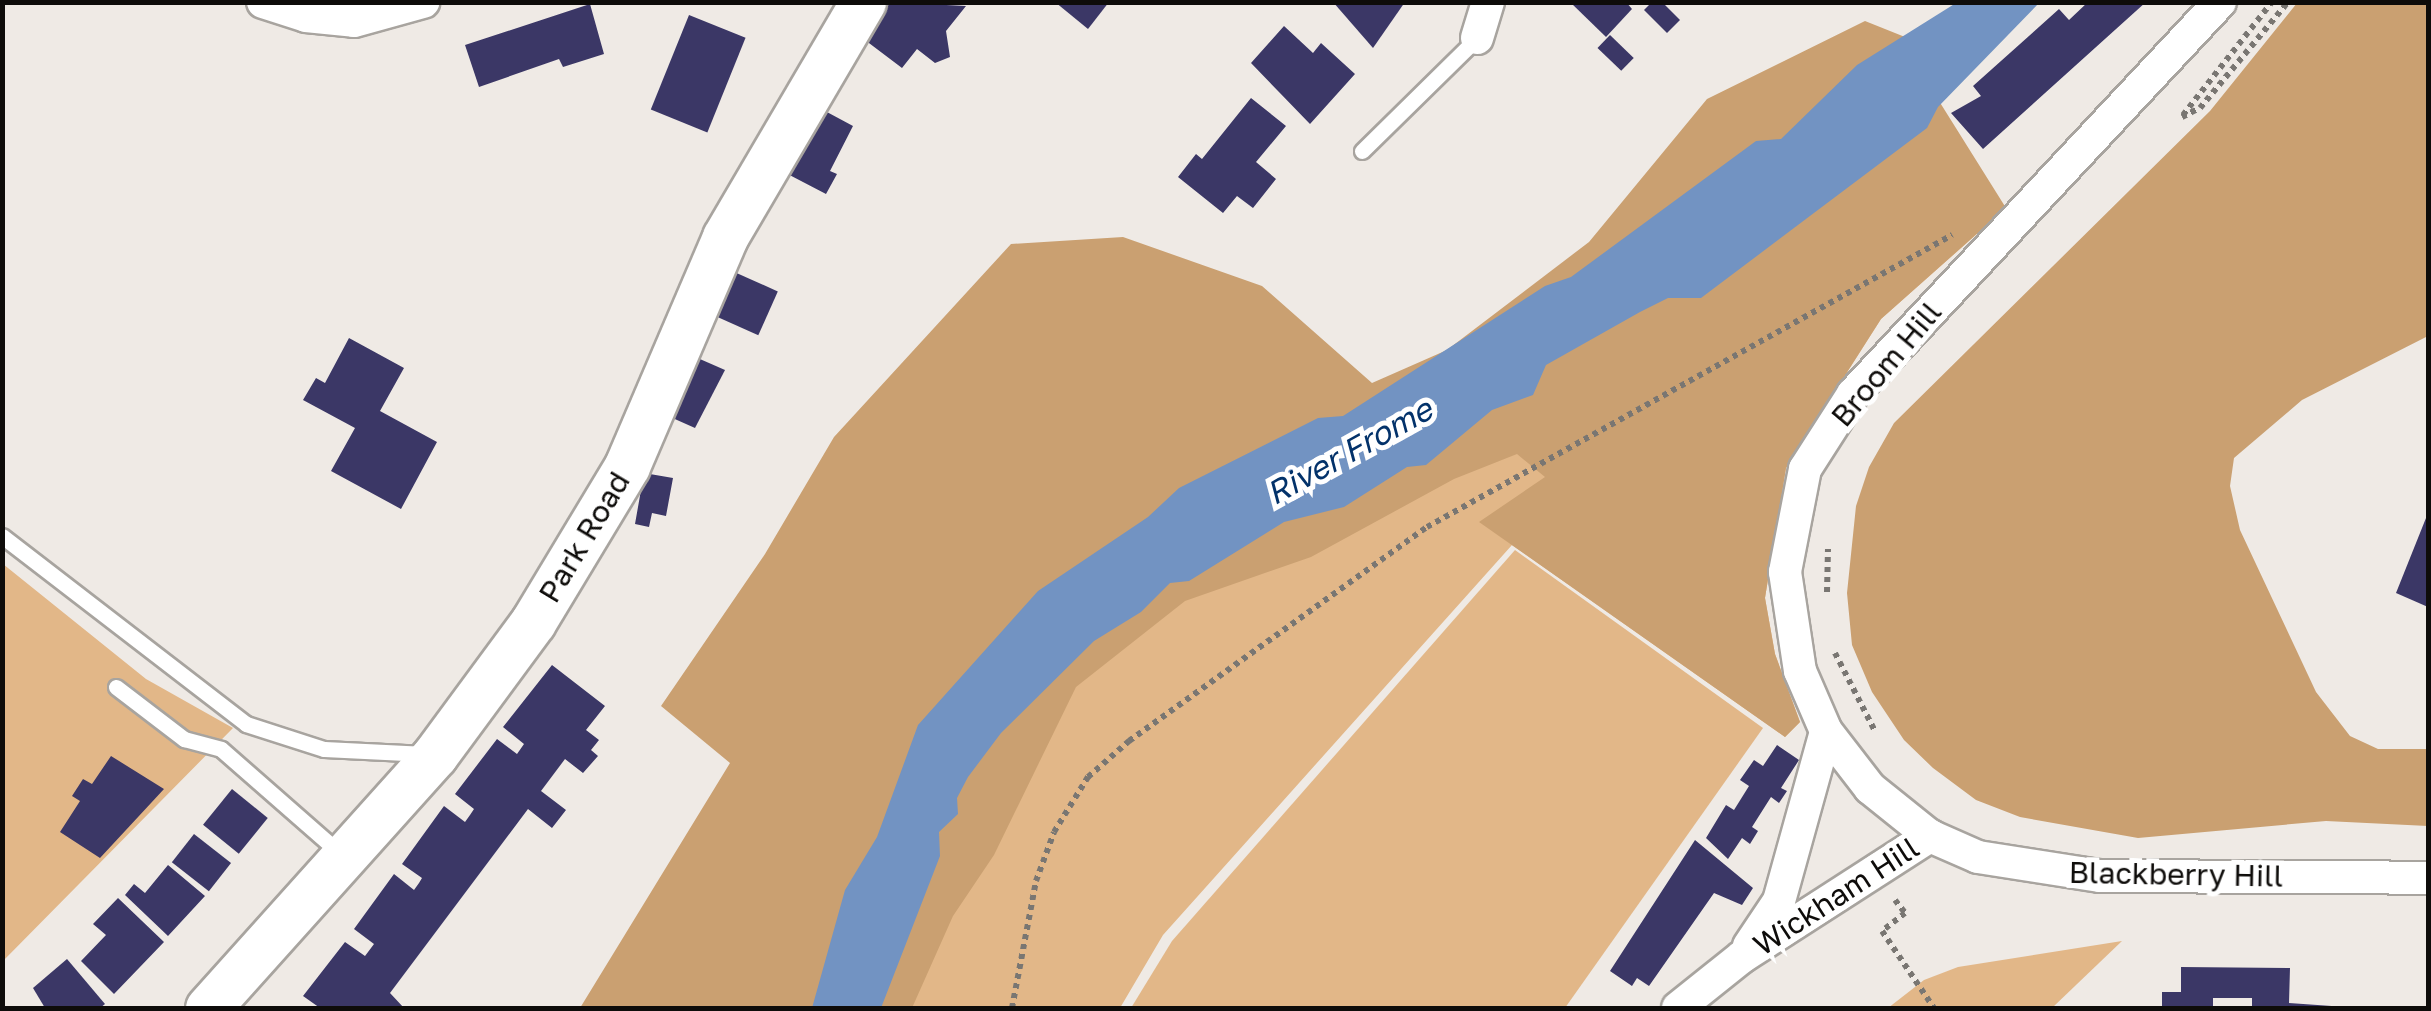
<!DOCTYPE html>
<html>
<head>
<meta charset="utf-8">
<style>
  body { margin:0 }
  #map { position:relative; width:2431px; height:1011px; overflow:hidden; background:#efeae5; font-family:"Golos Text",sans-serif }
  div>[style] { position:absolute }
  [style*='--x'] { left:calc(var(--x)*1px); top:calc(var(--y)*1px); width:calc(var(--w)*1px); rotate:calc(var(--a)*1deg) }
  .green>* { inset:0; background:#e2b788 }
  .forest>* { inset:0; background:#caa071 }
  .water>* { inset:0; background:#7293c2 }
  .building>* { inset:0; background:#3b3766; transform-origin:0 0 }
  .path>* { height:6px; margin-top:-3px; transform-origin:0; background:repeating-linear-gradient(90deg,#797672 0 5px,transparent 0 10px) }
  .roads { filter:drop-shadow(2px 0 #a8a49f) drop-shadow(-2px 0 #a8a49f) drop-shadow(0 2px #a8a49f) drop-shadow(0 -2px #a8a49f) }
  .lane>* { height:15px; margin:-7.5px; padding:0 7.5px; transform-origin:7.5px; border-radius:7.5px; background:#fff }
  .street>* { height:32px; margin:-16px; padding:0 16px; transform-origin:16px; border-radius:16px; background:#fff }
  .secondary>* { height:45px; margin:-22.5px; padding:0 22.5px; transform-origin:22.5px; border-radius:22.5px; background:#fff }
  span { translate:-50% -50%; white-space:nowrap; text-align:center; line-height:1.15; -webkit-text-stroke:10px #fff; paint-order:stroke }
  .street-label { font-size:30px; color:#0e0c0a }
  .water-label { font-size:32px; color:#03326a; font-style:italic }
  .frame { position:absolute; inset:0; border:5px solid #0e0c0a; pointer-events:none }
</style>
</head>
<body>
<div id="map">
  <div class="green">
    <i style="clip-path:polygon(2006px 208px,1881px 319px,1786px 468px,1765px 598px,1775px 654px,1800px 722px,1785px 737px,1512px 545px,1163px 935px,1120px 1008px,879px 1008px,966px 788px,1148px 612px)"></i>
    <i style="clip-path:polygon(1515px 550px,1763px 728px,1565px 1008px,1131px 1008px,1172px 941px)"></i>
    <i style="clip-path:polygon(3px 564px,146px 679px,233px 728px,3px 961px)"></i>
    <i style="clip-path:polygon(2122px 941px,2052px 1008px,1888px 1008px,1924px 980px,1958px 967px)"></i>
  </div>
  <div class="forest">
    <i style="clip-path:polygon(2297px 3px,2428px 3px,2428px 336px,2302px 400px,2234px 458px,2230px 486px,2240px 530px,2316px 692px,2350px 736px,2378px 749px,2428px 749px,2428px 826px,2326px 821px,2138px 838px,2020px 817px,1976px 800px,1933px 768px,1904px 740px,1872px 692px,1852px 645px,1847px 593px,1856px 506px,1869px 467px,1894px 423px,2210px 111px)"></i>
    <i style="clip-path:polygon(1865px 21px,1920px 43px,1939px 101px,2006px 208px,1881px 319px,1786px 468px,1765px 598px,1775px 654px,1800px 722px,1785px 737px,1479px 522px,1545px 477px,1517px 454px,1454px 479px,1311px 557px,1185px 601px,1076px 687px,994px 855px,953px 916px,912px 1008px,580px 1008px,730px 763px,661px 706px,765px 554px,834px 437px,1011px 244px,1123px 237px,1262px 286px,1372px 383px,1447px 350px,1589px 242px,1707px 99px)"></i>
  </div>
  <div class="water">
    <i style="clip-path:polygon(1956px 3px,2039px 3px,1938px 107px,1927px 128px,1701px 298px,1668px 298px,1640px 312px,1546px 365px,1533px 395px,1492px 410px,1426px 465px,1407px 467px,1344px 507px,1284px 522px,1189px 581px,1170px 583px,1141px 612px,1094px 641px,1001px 733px,968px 777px,957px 798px,958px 814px,939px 832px,940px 856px,881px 1008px,812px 1008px,845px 890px,877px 837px,918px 725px,1038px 591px,1148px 517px,1179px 488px,1318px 418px,1343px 416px,1545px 286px,1571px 277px,1756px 141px,1781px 139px,1857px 65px)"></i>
  </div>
  <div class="building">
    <i style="clip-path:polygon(887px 2px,966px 6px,946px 31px,950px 57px,935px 63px,917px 49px,902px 68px,861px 37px)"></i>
    <i style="clip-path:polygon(1055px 2px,1109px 2px,1088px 29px)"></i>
    <i style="clip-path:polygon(1333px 2px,1405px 2px,1373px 48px)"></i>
    <i style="clip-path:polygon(1570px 2px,1626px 2px,1632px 9px,1606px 37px)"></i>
    <i style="clip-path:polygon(1652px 2px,1662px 2px,1680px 20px,1667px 33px,1644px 10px)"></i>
    <i style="clip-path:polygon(2088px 2px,2146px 2px,1983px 149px,1951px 113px,1981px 96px,1973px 86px,2059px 9px,2069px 20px)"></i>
    <i style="clip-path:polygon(590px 4px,604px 54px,563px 67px,559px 59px,479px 87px,465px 45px)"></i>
    <i style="left:689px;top:15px;width:61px;height:102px;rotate:22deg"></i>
    <i style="clip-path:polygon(1284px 26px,1313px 53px,1321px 43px,1355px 74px,1310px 124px,1251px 63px)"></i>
    <i style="left:1610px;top:35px;width:33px;height:18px;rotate:44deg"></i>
    <i style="clip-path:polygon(1251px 98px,1286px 126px,1256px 162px,1276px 179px,1253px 208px,1237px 196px,1223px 213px,1178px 177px,1196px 154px,1202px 159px)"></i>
    <i style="clip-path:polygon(812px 104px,853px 126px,830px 171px,837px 174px,826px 194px,778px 169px)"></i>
    <i style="left:723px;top:267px;width:60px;height:48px;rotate:24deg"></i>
    <i style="clip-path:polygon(349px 338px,404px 368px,380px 411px,437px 442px,401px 509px,331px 471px,355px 428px,303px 400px,316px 378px,325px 383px)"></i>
    <i style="clip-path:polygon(693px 356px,725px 370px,695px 428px,668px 416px)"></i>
    <i style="clip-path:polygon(644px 473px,673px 478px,666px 516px,652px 513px,649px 527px,635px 524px)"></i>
    <i style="clip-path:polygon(2428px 513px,2428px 607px,2396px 593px)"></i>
    <i style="clip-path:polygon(552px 665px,605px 706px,586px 730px,599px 740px,591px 750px,598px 756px,583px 773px,565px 759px,541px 791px,566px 810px,552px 828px,528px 809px,390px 993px,404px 1008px,320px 1008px,303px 996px,345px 942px,365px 956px,374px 944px,354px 929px,394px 874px,414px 890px,419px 883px,422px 878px,402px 864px,444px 806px,465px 822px,470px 815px,474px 809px,455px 794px,497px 739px,517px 754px,524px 744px,503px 727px)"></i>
    <i style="clip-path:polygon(1777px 745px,1799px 760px,1781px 788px,1787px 791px,1779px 803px,1771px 797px,1752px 827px,1758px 831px,1750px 844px,1742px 838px,1728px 859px,1706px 838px,1726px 805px,1734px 810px,1749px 786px,1740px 780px,1754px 760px,1763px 766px)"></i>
    <i style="clip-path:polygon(111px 756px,164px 789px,100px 858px,60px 832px,80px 801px,72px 796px,83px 779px,92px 784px)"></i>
    <i style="left:232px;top:789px;width:46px;height:46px;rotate:39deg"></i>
    <i style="left:194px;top:834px;width:47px;height:36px;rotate:38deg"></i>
    <i style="clip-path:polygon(1695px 840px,1753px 888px,1742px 905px,1714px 893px,1649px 986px,1637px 978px,1632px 986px,1610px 971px)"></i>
    <i style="clip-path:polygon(168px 865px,205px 896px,168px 936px,125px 895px,134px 884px,145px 893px)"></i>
    <i style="clip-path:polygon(118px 898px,164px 942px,114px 994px,81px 961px,106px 935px,93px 924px)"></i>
    <i style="clip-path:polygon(67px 959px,105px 1004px,100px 1008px,45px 1008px,33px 988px)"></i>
    <i style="clip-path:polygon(2181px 967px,2290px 968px,2289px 1003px,2360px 1008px,2252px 1008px,2252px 998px,2213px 998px,2213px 1008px,2162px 1008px,2162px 992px,2181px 992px)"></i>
  </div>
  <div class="path">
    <i style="--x:2183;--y:115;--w:144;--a:-51.8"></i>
    <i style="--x:2182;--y:117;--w:20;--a:-27"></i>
    <i style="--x:2200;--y:108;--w:138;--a:-50.3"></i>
    <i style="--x:1827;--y:592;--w:43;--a:-88.7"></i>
    <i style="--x:1835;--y:653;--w:88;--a:62.9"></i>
    <i style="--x:1895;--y:900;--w:16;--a:52"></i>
    <i style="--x:1905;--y:913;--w:29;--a:142"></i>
    <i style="--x:1882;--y:931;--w:93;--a:56"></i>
    <i style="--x:1012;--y:1008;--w:129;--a:-79.3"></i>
    <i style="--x:1036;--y:881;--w:52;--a:-69.8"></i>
    <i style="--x:1054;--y:832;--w:65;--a:-58.3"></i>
    <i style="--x:1088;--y:777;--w:55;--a:-41.3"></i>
    <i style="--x:1129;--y:741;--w:367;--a:-35.7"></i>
    <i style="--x:1427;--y:527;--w:601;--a:-29.08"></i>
  </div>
  <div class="roads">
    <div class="lane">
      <i style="--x:1362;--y:151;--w:161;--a:-44.5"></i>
      <i style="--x:2;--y:536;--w:308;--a:37.6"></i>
      <i style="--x:246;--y:724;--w:82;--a:17.8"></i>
      <i style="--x:324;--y:749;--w:102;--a:2.8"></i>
      <i style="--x:116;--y:687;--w:86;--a:37.4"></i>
      <i style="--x:184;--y:739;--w:38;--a:15"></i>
      <i style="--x:221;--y:749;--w:158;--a:41.2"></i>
    </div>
    <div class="street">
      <i style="--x:263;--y:2;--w:45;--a:18"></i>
      <i style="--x:306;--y:16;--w:48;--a:5.9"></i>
      <i style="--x:354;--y:21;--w:72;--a:-15.4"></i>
      <i style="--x:2220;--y:2;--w:537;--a:133.11"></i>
      <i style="--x:1853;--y:394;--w:89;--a:122.6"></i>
      <i style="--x:1805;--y:469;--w:105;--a:101"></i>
      <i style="--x:1785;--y:572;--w:100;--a:81.4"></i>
      <i style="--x:1800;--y:671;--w:65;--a:66.6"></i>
      <i style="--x:1826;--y:731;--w:72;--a:52.3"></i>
      <i style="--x:1870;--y:788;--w:77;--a:38.7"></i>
      <i style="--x:1930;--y:836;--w:52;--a:23.6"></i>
      <i style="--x:1978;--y:857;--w:123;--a:8.9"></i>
      <i style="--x:2100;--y:876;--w:328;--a:0.3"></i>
      <i style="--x:1477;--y:38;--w:38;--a:-73"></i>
      <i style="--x:1749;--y:946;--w:54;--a:-56.3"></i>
      <i style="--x:1779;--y:901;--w:176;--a:-74.5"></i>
      <i style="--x:1678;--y:1008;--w:82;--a:-38.6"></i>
      <i style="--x:1742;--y:957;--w:224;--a:-32.8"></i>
    </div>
    <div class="secondary">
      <i style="--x:208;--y:1008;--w:340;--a:-48.1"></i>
      <i style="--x:435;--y:755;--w:165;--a:-53.6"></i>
      <i style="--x:533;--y:622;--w:182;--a:-58.9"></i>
      <i style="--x:627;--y:466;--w:249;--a:-66.8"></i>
      <i style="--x:725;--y:237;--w:273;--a:-59.6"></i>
    </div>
  </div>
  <div class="street-label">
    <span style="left:1886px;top:364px;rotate:-50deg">Broom Hill</span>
    <span style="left:584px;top:537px;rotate:-59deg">Park Road</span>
    <span style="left:2176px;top:874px;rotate:1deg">Blackberry Hill</span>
    <span style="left:1836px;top:896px;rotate:-33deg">Wickham Hill</span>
  </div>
  <div class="water-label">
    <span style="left:1349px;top:451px;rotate:-29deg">River Frome</span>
  </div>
  <div class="frame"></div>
</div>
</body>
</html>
